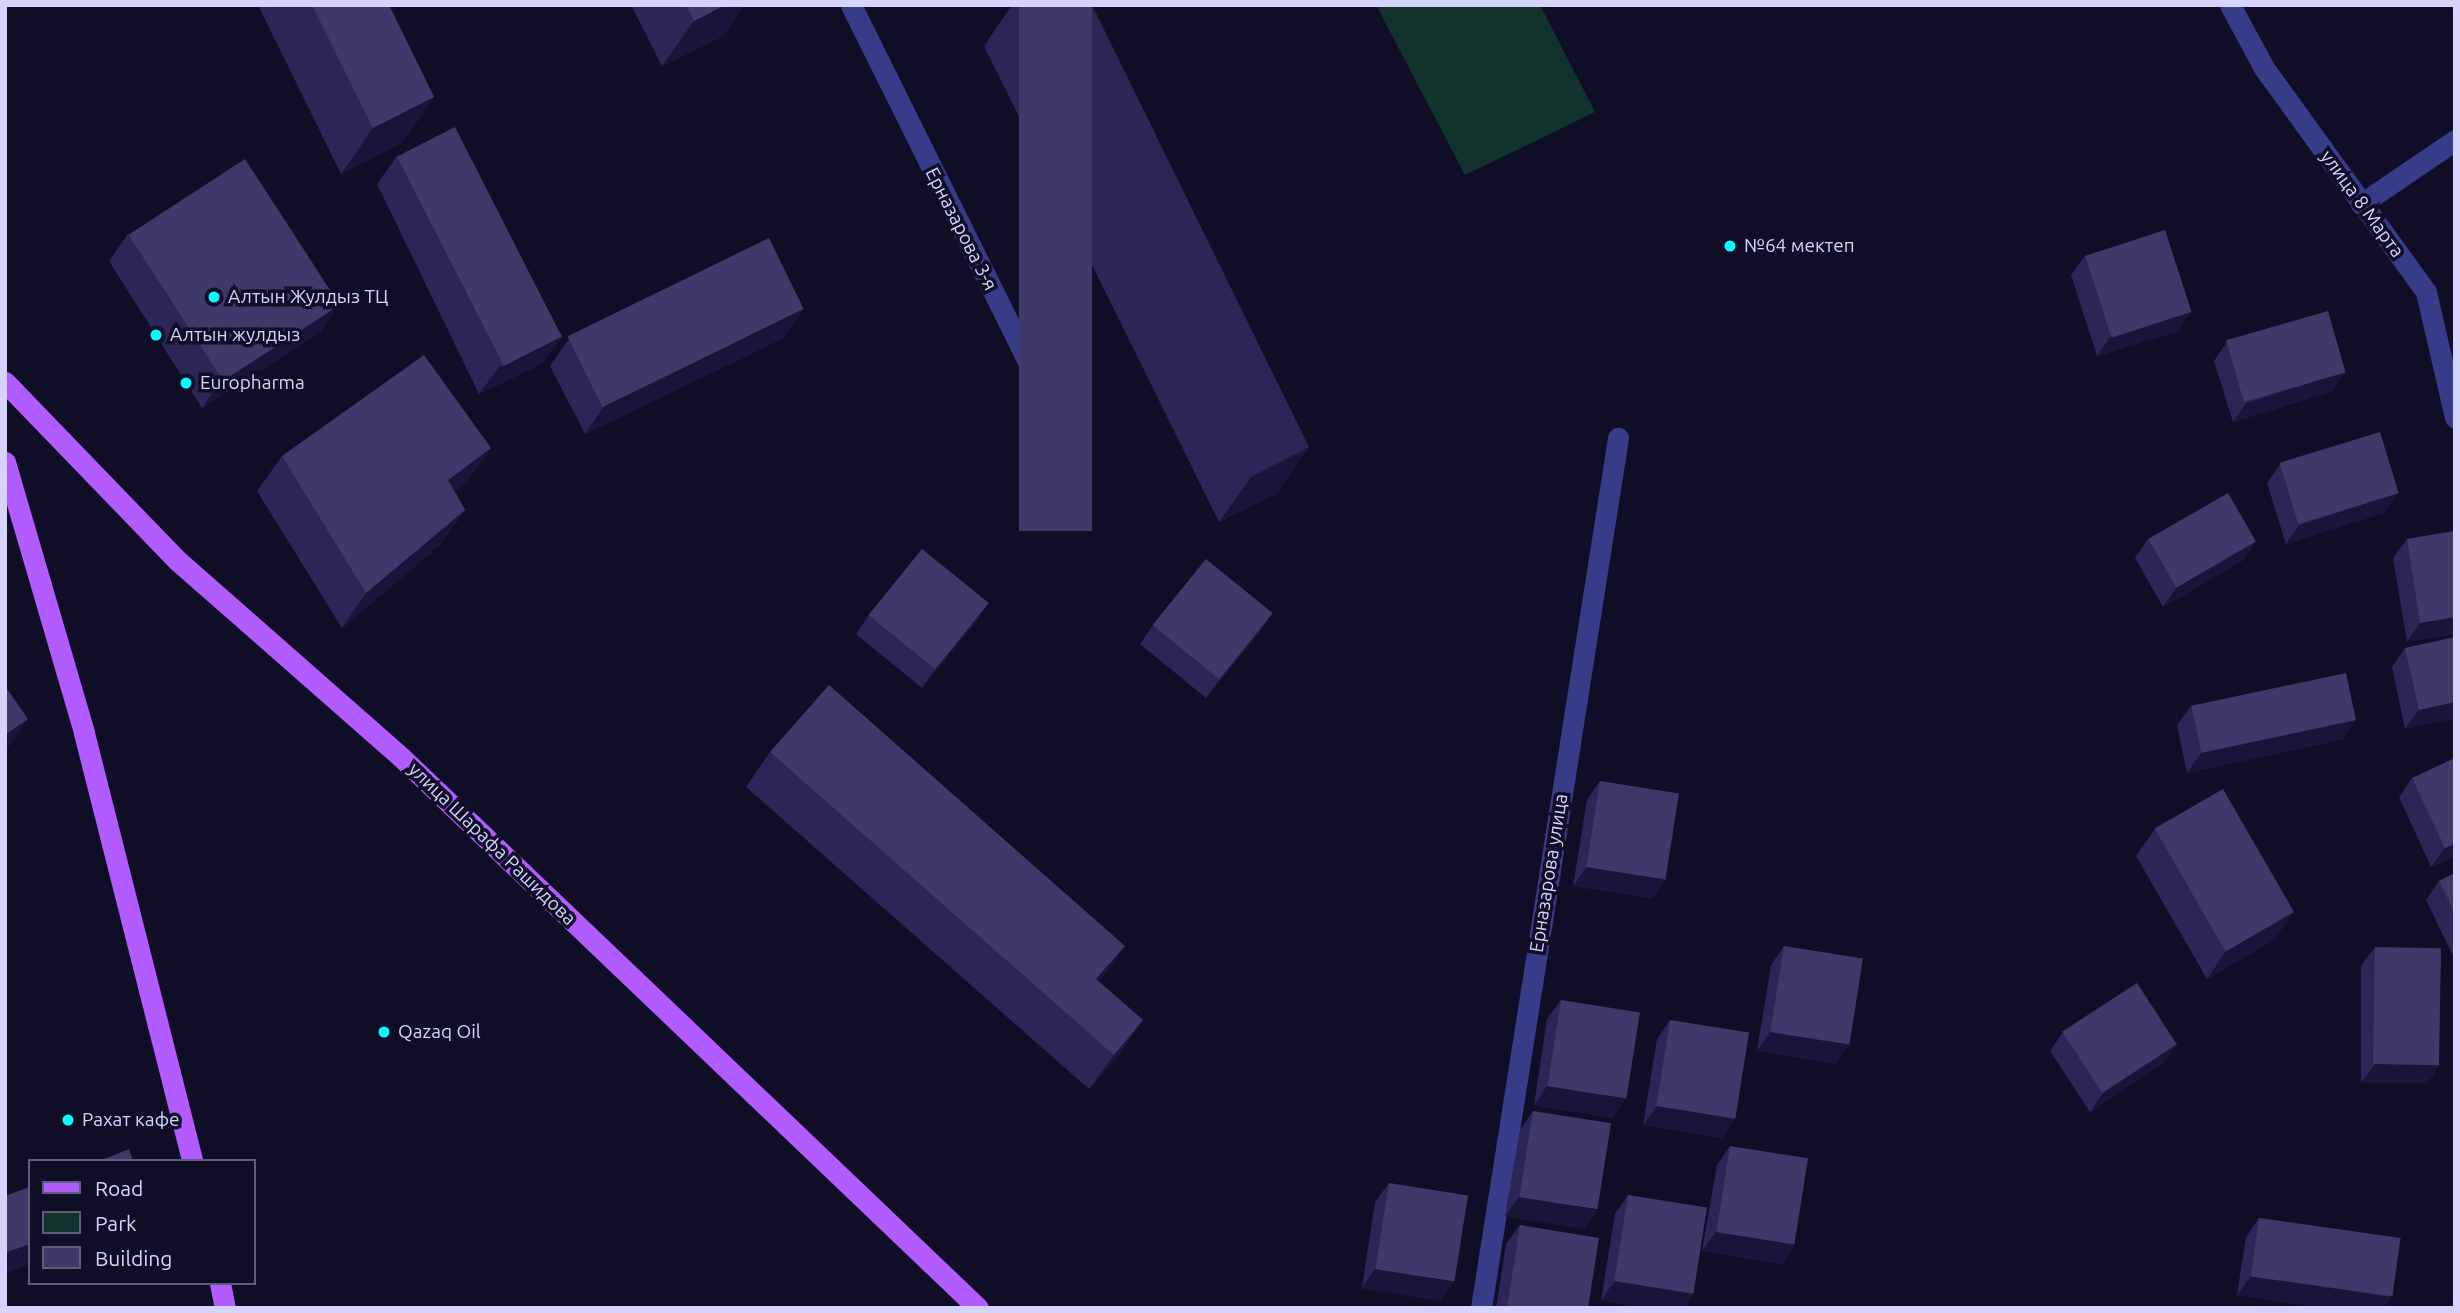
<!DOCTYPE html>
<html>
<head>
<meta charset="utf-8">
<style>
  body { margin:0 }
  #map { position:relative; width:2460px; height:1313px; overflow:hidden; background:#100e27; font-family:Ubuntu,sans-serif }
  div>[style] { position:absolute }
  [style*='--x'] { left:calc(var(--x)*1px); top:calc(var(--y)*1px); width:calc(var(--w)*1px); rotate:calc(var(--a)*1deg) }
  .green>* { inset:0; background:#11322d }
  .minor>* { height:21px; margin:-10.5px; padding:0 10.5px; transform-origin:10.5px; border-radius:10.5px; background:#373c88 }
  .major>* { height:21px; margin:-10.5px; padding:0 10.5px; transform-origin:10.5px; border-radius:10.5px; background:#b25bff }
  .wall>* { inset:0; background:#2b2656 }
  .shaded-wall>* { inset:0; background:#18153b }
  .building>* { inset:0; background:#3d3968; transform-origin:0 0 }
  .dots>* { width:19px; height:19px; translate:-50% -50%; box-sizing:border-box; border:4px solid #100e27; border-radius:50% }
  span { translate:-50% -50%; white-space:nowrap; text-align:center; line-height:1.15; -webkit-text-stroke:7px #100e27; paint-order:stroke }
  .street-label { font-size:19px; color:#d5d4ff }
  .poi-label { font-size:19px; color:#d5d4ff }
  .left { translate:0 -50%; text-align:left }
  .frame { position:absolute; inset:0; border:7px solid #d5d4ff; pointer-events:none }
  .legend { position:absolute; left:28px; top:1159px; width:228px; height:126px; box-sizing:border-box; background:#100e27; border:2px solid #5f5d7d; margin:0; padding:9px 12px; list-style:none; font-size:21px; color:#d5d4ff }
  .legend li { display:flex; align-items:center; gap:14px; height:35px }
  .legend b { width:35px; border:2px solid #5f5d7d }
</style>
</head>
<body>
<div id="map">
  <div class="green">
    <i style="clip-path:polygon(1376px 5px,1540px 5px,1595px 112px,1465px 175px)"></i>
  </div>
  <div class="minor">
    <i style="--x:851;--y:5;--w:499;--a:63.6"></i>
    <i style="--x:2230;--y:5;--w:72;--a:61.6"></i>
    <i style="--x:2264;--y:68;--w:276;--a:54.1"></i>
    <i style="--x:2426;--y:292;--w:129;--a:77"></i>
    <i style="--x:2361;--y:204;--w:114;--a:-34.2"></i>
    <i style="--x:1481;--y:1308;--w:881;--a:-81.05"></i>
  </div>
  <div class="major">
    <i style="--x:5;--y:382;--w:249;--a:46"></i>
    <i style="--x:178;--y:561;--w:297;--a:41.3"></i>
    <i style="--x:401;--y:757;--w:798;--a:43.68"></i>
    <i style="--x:5;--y:462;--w:282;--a:73.7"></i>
    <i style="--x:84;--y:733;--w:441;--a:75.8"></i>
    <i style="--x:220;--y:1283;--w:25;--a:79"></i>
  </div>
  <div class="wall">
    <i style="clip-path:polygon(258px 5px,389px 5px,434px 97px,402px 143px,341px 174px)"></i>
    <i style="clip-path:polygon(631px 5px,745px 5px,723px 36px,662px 66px)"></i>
    <i style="clip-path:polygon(1012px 5px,1092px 5px,1309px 447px,1277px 493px,1219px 522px,984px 46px)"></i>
    <i style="clip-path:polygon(397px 156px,563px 336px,543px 363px,479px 394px,377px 184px)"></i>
    <i style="clip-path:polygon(128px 234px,339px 305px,319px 333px,202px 408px,109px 261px)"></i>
    <i style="clip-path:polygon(2085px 256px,2191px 312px,2178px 331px,2097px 356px,2071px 275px)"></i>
    <i style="clip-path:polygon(785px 337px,585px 434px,550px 366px,569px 339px)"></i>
    <i style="clip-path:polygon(2227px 342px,2333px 391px,2233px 422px,2214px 361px)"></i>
    <i style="clip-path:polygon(491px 448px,466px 483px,455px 491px,465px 510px,441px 544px,342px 628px,257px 491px,282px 456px)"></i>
    <i style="clip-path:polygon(2280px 464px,2386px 512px,2286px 544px,2267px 483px)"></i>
    <i style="clip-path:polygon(2455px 531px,2455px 634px,2407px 642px,2393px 558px,2407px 539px)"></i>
    <i style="clip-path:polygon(2148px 539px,2243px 560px,2163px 607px,2135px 558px)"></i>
    <i style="clip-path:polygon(869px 615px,976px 622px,922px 688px,856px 634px)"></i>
    <i style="clip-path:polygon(1153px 625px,1260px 632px,1206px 698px,1140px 644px)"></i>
    <i style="clip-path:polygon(2455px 637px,2455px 718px,2405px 729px,2392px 667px,2405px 648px)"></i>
    <i style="clip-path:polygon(2191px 706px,2356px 720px,2343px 739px,2187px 773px,2177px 725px)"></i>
    <i style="clip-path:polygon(770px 752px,1099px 982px,1143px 1020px,1119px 1055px,1089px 1089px,746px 787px)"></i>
    <i style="clip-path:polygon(2412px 778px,2455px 856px,2431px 867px,2399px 797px)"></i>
    <i style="clip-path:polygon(1600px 781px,1666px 879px,1652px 898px,1573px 886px,1587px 800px)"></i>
    <i style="clip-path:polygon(2155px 829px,2275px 939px,2207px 979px,2136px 856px)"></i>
    <i style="clip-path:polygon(2455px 873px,2455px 960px,2426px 900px,2439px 881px)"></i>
    <i style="clip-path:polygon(1784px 946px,1836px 1064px,1757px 1051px,1771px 965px)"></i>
    <i style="clip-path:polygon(2375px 947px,2440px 1064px,2427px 1083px,2361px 1083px,2361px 966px)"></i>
    <i style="clip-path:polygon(1561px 1000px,1613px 1118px,1534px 1105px,1547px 1019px)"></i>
    <i style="clip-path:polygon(1670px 1020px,1735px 1119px,1722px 1138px,1643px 1125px,1657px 1039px)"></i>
    <i style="clip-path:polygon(2063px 1032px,2177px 1044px,2163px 1063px,2090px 1112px,2050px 1051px)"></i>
    <i style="clip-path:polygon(1533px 1111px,1585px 1229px,1505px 1216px,1520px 1130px)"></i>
    <i style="clip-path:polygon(1730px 1146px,1795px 1245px,1782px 1264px,1702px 1251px,1717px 1165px)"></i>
    <i style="clip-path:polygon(1389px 1183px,1441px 1301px,1362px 1288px,1375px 1202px)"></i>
    <i style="clip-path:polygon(1628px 1195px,1693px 1294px,1684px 1308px,1647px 1308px,1601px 1300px,1615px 1214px)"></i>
    <i style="clip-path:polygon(2259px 1218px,2391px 1297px,2383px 1308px,2325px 1308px,2237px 1295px,2246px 1237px)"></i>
    <i style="clip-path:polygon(1520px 1225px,1588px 1308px,1496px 1308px,1506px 1244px)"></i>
  </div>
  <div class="shaded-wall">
    <i style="clip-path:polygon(725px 5px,745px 5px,723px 36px,662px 66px,694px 21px)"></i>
    <i style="clip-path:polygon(434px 97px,402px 143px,341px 174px,373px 128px)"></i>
    <i style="clip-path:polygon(339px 305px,319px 333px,202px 408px,221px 381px)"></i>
    <i style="clip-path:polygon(804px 309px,785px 337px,585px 434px,604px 406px)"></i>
    <i style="clip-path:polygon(2191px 312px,2178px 331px,2097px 356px,2110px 337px)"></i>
    <i style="clip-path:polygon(563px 336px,543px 363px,479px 394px,499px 367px)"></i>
    <i style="clip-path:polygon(2346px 372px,2333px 391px,2233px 422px,2246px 403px)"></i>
    <i style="clip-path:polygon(1309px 447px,1277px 493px,1219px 522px,1251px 477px)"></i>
    <i style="clip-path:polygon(491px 448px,466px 483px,424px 514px,448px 480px)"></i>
    <i style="clip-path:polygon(2399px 493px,2386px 512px,2286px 544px,2299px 525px)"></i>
    <i style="clip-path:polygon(465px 510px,441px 544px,342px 628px,366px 593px)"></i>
    <i style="clip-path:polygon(2256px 541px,2243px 560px,2163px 607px,2176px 588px)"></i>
    <i style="clip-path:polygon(989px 603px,976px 622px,922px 688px,935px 669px)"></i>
    <i style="clip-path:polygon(1273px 613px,1260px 632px,1206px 698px,1220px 679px)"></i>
    <i style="clip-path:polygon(2455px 617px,2455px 634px,2407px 642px,2420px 623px)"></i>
    <i style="clip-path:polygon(2455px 702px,2455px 718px,2405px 729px,2419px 710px)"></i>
    <i style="clip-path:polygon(28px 719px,5px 752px,5px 735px)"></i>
    <i style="clip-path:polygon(2356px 720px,2343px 739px,2187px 773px,2201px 753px)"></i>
    <i style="clip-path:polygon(2455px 844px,2455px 856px,2431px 867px,2445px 848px)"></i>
    <i style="clip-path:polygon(1587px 867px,1666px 879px,1652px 898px,1573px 886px)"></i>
    <i style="clip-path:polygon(2294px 912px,2275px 939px,2207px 979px,2226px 951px)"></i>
    <i style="clip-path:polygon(1125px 946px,1101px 980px,1072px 1013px,1096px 979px)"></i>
    <i style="clip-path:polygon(1143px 1020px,1119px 1055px,1089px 1089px,1114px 1055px)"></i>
    <i style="clip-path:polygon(1770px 1032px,1850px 1045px,1836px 1064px,1757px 1051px)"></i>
    <i style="clip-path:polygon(2177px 1044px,2163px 1063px,2090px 1112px,2103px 1093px)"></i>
    <i style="clip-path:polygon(2375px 1064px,2440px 1064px,2427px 1083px,2361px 1083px)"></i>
    <i style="clip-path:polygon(1547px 1086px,1626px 1099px,1613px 1118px,1534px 1105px)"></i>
    <i style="clip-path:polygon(1657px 1106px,1735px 1119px,1722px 1138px,1643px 1125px)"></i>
    <i style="clip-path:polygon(1519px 1197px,1598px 1210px,1585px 1229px,1505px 1216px)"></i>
    <i style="clip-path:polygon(1716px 1232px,1795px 1245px,1782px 1264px,1702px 1251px)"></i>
    <i style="clip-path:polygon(30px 1244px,30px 1264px,5px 1274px,5px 1253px)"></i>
    <i style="clip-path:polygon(1375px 1269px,1454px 1282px,1441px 1301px,1362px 1288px)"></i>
    <i style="clip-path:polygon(2251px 1276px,2391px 1297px,2383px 1308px,2325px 1308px,2237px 1295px)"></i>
    <i style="clip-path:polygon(1615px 1281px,1693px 1294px,1684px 1308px,1647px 1308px,1601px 1300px)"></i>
  </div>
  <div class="building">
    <i style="clip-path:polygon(312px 5px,389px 5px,434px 97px,373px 128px)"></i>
    <i style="clip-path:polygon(686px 5px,725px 5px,694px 21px)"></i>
    <i style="left:1019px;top:5px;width:73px;height:526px"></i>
    <i style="left:455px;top:127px;width:235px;height:65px;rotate:63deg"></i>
    <i style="left:245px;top:159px;width:174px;height:139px;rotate:57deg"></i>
    <i style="left:2165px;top:230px;width:86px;height:84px;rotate:72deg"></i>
    <i style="left:769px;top:238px;width:79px;height:224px;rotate:64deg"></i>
    <i style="left:2328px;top:311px;width:64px;height:106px;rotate:74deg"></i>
    <i style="clip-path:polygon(424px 355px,491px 448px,448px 480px,465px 510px,366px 593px,282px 456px)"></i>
    <i style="left:2380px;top:432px;width:64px;height:105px;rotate:73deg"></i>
    <i style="left:2228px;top:493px;width:56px;height:92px;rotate:60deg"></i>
    <i style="clip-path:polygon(2455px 531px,2455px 617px,2420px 623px,2407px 539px)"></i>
    <i style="left:922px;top:549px;width:86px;height:85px;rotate:39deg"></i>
    <i style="left:1206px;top:559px;width:86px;height:85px;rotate:39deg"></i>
    <i style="clip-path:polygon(2455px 637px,2455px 702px,2419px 710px,2405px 648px)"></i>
    <i style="left:2346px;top:673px;width:48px;height:158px;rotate:78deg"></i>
    <i style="clip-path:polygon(829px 685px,1125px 946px,1096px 979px,1143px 1020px,1114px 1055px,770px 752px)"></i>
    <i style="clip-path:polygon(5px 686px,28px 719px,5px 735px)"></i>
    <i style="clip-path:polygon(2455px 758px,2455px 844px,2445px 848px,2412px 778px)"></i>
    <i style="left:1600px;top:781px;width:80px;height:87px;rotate:9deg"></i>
    <i style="left:2223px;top:789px;width:142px;height:79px;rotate:60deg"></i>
    <i style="clip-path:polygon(2455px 873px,2455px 913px,2439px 881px)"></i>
    <i style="left:1784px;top:946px;width:80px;height:87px;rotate:9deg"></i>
    <i style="left:2375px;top:947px;width:66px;height:117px;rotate:1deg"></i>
    <i style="left:2137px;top:983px;width:73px;height:89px;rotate:57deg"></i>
    <i style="left:1561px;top:1000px;width:80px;height:87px;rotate:9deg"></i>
    <i style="left:1670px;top:1020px;width:80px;height:87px;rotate:9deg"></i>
    <i style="left:1533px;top:1111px;width:79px;height:87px;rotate:9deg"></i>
    <i style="left:1730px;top:1146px;width:79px;height:87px;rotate:9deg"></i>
    <i style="clip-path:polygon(129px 1149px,133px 1161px,99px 1161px)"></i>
    <i style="left:1389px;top:1183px;width:80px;height:87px;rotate:9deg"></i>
    <i style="clip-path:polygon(30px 1187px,30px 1244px,5px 1253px,5px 1196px)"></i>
    <i style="left:1628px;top:1195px;width:80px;height:87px;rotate:9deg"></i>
    <i style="left:2259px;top:1218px;width:143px;height:59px;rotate:8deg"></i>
    <i style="clip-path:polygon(1520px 1225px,1599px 1238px,1588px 1308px,1507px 1308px)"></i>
  </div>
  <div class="dots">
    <i style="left:1730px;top:246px;background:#0ff"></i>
    <i style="left:214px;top:297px;background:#0ff"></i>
    <i style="left:156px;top:335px;background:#0ff"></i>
    <i style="left:186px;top:383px;background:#0ff"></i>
    <i style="left:384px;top:1032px;background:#0ff"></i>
    <i style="left:68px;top:1120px;background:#0ff"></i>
  </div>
  <div class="street-label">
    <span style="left:2362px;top:204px;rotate:54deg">улица 8 Марта</span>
    <span style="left:961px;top:229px;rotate:63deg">Ерназарова 3-я</span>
    <span style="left:492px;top:844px;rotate:44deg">улица Шарафа Рашидова</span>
    <span style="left:1549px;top:873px;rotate:-81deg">Ерназарова улица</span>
  </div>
  <div class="poi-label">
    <span class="left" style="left:1744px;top:246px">№64 мектеп</span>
    <span class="left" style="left:228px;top:297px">Алтын Жулдыз ТЦ</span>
    <span class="left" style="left:170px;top:335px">Алтын жулдыз</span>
    <span class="left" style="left:200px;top:383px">Europharma</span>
    <span class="left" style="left:398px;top:1032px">Qazaq Oil</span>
    <span class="left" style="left:82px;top:1120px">Рахат кафе</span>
  </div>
  <div class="frame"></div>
  <ul class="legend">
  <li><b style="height:9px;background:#b25bff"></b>Road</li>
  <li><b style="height:19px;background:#11322d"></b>Park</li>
  <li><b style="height:19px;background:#3d3968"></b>Building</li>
  </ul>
</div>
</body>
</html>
